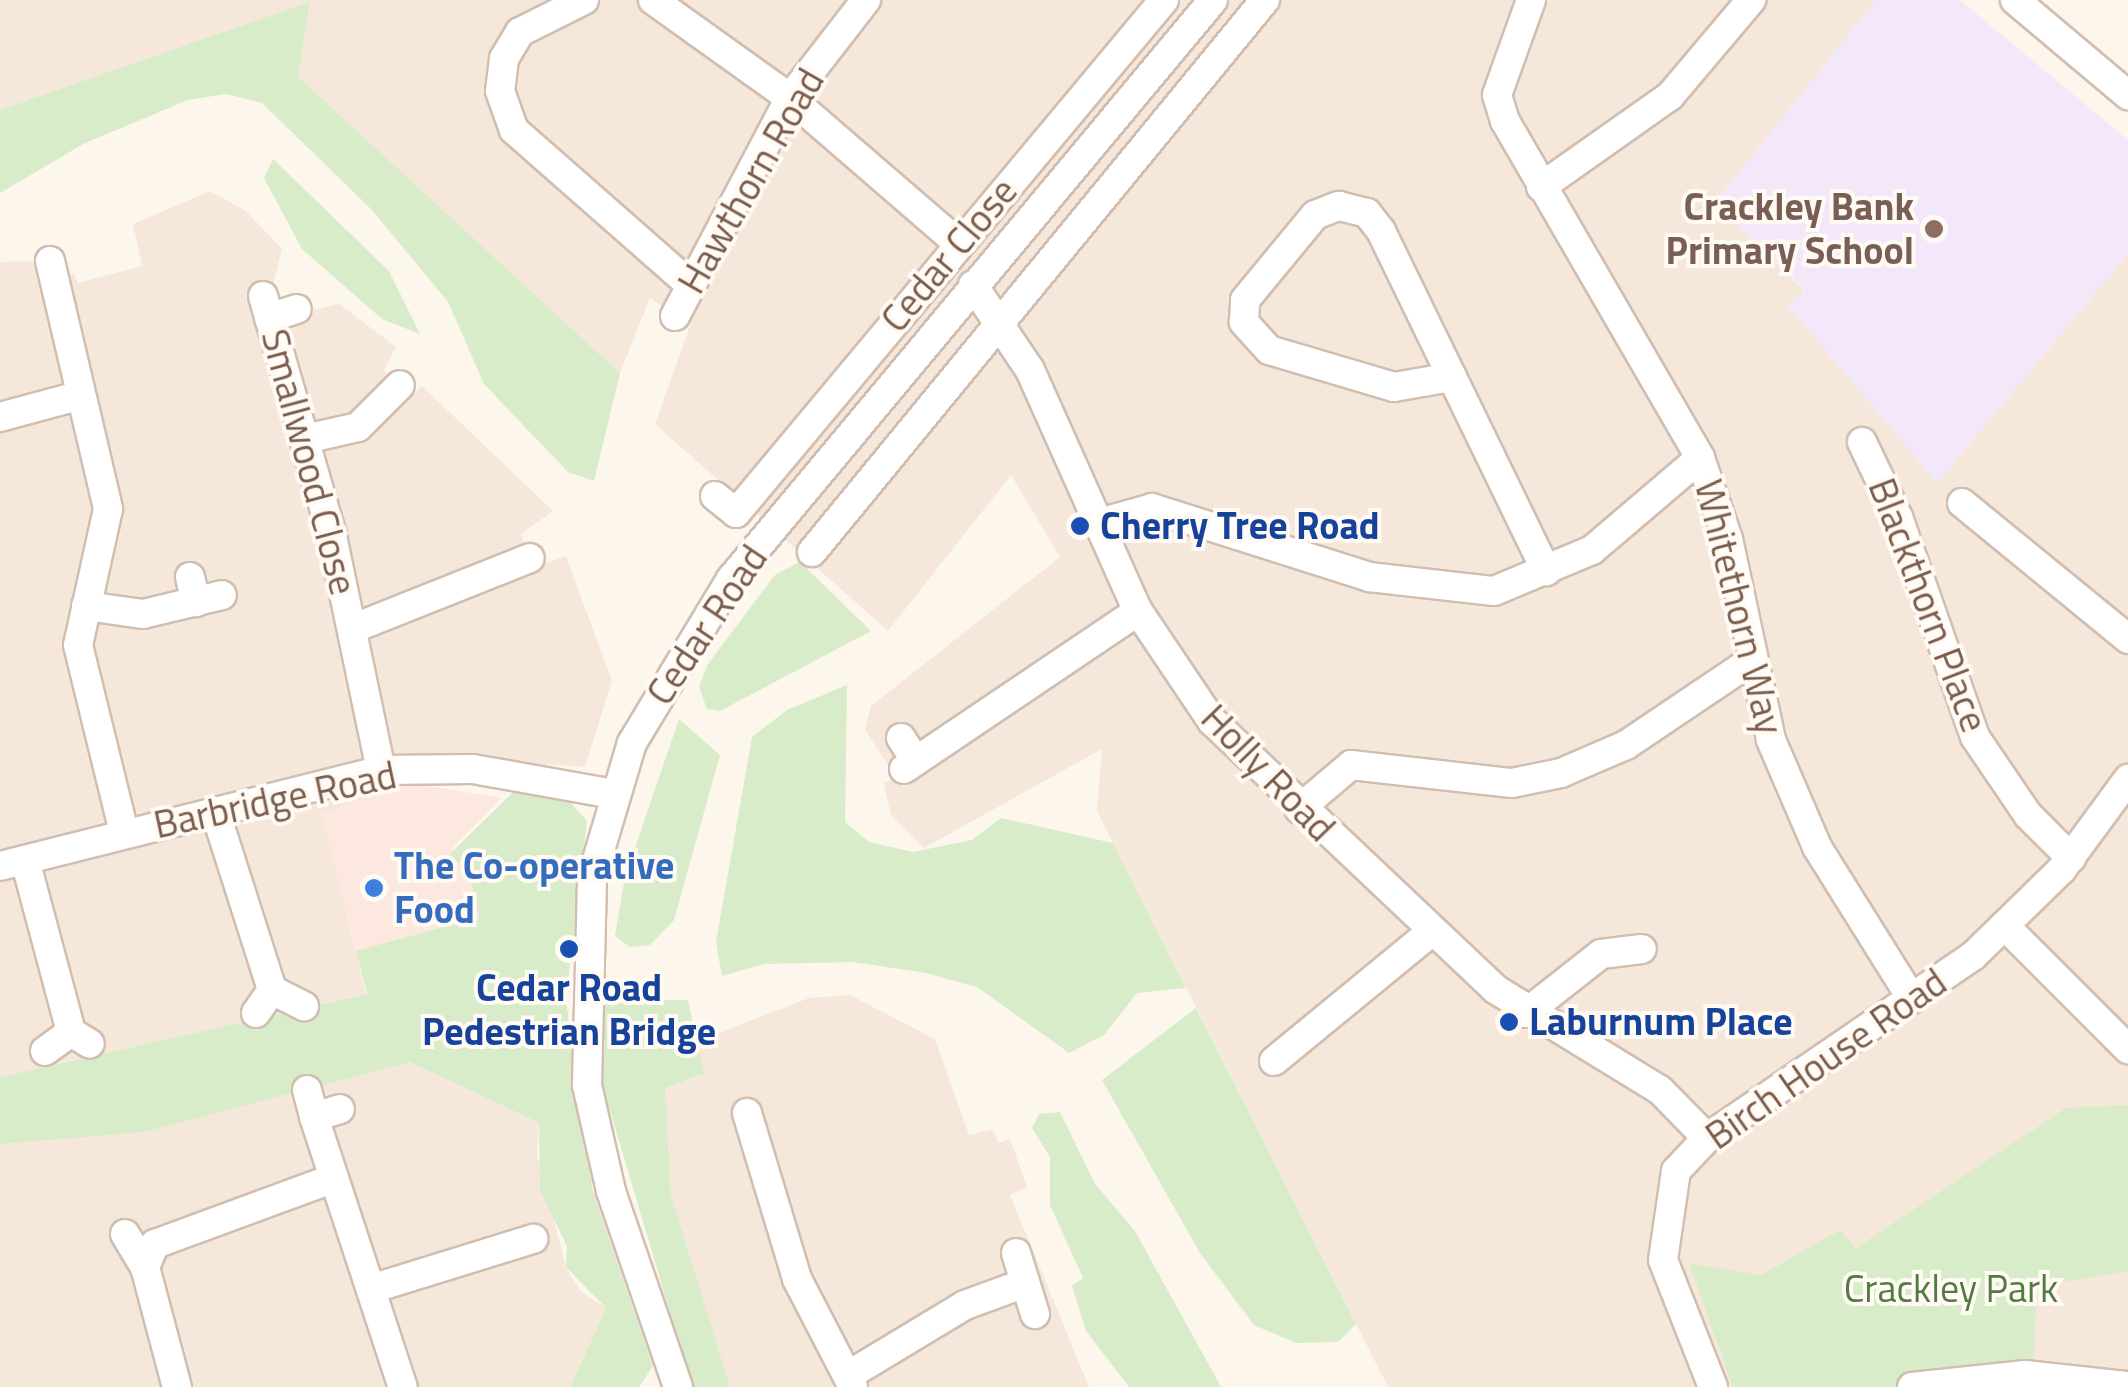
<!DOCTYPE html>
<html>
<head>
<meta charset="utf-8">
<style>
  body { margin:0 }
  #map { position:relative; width:2128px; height:1387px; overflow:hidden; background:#fdf6ec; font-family:"Titillium Web",sans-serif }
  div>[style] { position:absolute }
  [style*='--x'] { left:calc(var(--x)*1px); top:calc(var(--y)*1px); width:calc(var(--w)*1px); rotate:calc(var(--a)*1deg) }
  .residential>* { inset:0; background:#f5e8da }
  .commercial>* { inset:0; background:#fde8e0 }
  .education>* { inset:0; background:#f3e8fa }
  .green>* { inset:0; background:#d8ecc9 }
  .roads { filter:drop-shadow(2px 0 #d1beb0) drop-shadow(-2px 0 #d1beb0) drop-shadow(0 2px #d1beb0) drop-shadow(0 -2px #d1beb0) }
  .minor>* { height:28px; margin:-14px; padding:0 14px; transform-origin:14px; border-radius:14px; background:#fff }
  .dots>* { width:28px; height:28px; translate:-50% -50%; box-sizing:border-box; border:5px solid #fffaf3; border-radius:50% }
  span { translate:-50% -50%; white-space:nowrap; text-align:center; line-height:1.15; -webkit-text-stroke:8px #fffaf3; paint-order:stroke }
  .street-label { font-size:38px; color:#7a5c4d }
  .education-label { font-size:38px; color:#785e54; font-weight:700 }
  .right { translate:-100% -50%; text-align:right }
  .transit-label { font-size:38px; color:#164399; font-weight:700 }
  .left { translate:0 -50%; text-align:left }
  .shop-label { font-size:38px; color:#366cbe; font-weight:700 }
  .park-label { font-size:38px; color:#537a41 }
</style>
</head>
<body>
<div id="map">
  <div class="residential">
    <i style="clip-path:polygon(0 0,1876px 0,1714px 204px,1805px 291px,1788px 306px,1938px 482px,2128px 254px,2128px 1387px,1388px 1387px,1097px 811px,1102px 749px,924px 848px,891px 815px,884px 784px,895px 776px,865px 730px,871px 706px,1060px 557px,1011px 475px,888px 631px,655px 424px,690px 326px,650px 298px,620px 373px,297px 77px,310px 4px,0 110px)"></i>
    <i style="clip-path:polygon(210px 191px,246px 211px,282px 249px,272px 289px,282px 301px,299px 313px,339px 304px,396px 347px,384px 370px,410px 398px,422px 386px,553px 511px,521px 534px,531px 568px,566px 556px,612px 681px,585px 767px,398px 754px,409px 783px,323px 814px,366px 994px,0 1077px,0 262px,50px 261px,53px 277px,74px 273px,78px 283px,142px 266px,133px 224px)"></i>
    <i style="clip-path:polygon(850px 995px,935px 1039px,969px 1135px,993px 1129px,998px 1143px,1010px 1139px,1027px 1187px,1010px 1195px,1089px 1387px,729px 1387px,671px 1195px,665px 1088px,702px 1075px,695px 1042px,809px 998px)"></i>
    <i style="clip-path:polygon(410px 1062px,539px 1123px,537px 1154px,566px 1267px,580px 1291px,606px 1308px,570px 1387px,0 1387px,0 1144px)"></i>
  </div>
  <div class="commercial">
    <i style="clip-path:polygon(409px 783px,502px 798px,451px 849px,466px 860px,479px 917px,356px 951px,323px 814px)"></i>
  </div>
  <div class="education">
    <i style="clip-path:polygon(1876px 0,1960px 0,2128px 140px,2128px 254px,1937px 483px,1788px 306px,1805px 290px,1714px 204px)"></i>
  </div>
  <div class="green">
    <i style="clip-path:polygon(310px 2px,298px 77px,620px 373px,594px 481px,568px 472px,484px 384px,448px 302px,372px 210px,262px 103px,226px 94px,188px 100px,85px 143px,0 193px,0 110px)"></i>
    <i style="clip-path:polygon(273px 159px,389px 271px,420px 334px,382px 319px,302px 249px,264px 178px)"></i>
    <i style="clip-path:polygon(800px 562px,871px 631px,720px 711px,707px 709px,699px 687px,708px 664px,775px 575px)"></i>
    <i style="clip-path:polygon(847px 685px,845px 822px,869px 842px,913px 852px,972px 840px,1001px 818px,1113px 843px,1186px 988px,1137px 993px,1104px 1035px,1069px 1053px,977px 987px,926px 973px,853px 962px,764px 964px,722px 976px,716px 942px,752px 737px,787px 710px)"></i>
    <i style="clip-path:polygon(679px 719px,720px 755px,674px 920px,650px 945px,630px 947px,615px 936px,625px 877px)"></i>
    <i style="clip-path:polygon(513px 792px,570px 802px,587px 821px,566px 1000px,593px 1192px,653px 1366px,639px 1387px,570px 1387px,606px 1308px,566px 1267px,567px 1246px,540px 1191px,539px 1123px,410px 1062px,144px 1132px,0 1144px,0 1077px,367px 994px,356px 951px,479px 917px,466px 861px,451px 864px,448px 856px)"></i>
    <i style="clip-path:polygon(688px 1000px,704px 1074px,665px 1088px,671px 1195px,730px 1387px,692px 1387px,601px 1080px,597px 1001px)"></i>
    <i style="clip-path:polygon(1196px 1008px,1356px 1324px,1338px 1342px,1296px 1343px,1254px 1325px,1200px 1253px,1102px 1080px)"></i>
    <i style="clip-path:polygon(2128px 1105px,2128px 1271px,2037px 1286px,2033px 1368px,1902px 1387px,1733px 1387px,1689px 1263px,1761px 1275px,1840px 1230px,1856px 1248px,2066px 1108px)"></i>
    <i style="clip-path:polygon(1060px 1112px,1095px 1184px,1135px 1231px,1221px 1387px,1129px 1387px,1086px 1331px,1072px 1286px,1083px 1278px,1050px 1205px,1050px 1157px,1032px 1128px,1039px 1114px)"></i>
  </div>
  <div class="roads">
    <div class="minor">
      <i style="--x:584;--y:0;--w:72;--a:153.4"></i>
      <i style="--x:520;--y:32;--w:31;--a:121"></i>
      <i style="--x:504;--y:59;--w:32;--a:97"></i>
      <i style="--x:500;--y:91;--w:41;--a:70.3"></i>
      <i style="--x:514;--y:130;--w:233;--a:41.3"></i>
      <i style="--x:653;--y:0;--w:168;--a:35.6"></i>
      <i style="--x:790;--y:98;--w:222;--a:40.8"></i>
      <i style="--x:1531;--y:0;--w:101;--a:109.7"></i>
      <i style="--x:1497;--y:95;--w:27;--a:73"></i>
      <i style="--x:1505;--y:121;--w:389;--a:59.9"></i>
      <i style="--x:1700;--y:458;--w:86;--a:70.9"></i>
      <i style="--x:1728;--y:539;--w:206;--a:77.9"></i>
      <i style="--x:1771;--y:740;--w:116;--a:66.7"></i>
      <i style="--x:1817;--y:847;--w:179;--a:58"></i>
      <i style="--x:2015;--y:0;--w:148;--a:40.1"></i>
      <i style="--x:1541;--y:187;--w:158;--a:-35.2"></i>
      <i style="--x:1670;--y:96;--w:126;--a:-49.8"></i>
      <i style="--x:50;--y:261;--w:255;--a:76.8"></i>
      <i style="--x:108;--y:509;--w:139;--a:102.4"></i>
      <i style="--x:78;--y:645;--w:193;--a:76.2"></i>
      <i style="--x:973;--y:285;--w:102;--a:56.2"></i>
      <i style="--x:1030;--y:370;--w:264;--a:65.9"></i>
      <i style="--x:1138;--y:611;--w:133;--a:56.1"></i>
      <i style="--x:1212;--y:721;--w:390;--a:43.4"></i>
      <i style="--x:1495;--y:989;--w:193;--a:31.5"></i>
      <i style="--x:1660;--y:1090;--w:67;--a:45.6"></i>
      <i style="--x:263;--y:296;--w:245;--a:73.9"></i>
      <i style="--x:331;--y:531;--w:244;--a:78.2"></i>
      <i style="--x:675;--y:316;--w:246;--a:-62.2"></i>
      <i style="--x:790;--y:98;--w:124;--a:-52.2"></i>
      <i style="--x:269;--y:318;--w:29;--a:-18"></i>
      <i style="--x:1452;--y:377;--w:59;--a:170.2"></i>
      <i style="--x:1394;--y:387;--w:130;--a:-163.5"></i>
      <i style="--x:1269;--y:350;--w:38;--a:-132"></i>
      <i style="--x:1244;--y:322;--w:22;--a:-87"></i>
      <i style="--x:1245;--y:300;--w:110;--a:-50.5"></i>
      <i style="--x:1315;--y:215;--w:26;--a:-21"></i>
      <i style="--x:1339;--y:206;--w:29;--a:14"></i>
      <i style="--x:1367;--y:213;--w:23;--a:52"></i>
      <i style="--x:1381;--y:231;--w:162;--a:64.1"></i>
      <i style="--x:1452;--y:377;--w:216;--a:64.1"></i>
      <i style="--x:0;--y:417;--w:81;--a:-15.1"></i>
      <i style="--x:305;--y:439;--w:54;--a:-12.8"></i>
      <i style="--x:358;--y:427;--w:59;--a:-45"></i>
      <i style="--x:1862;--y:442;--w:83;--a:64.4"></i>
      <i style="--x:1898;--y:517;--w:233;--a:70.7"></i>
      <i style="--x:1975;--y:737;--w:94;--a:55.8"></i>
      <i style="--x:2028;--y:815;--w:61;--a:45"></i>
      <i style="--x:715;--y:496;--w:27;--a:39"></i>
      <i style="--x:736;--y:513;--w:668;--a:-50.16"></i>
      <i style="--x:1962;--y:503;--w:215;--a:39.3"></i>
      <i style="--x:1096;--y:524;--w:58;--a:-15.9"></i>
      <i style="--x:1152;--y:508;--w:228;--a:17.6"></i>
      <i style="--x:1369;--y:577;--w:126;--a:6.4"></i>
      <i style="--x:1494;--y:591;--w:106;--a:-22.7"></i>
      <i style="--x:1592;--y:550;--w:142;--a:-40.4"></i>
      <i style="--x:812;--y:552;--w:714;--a:-50.63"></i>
      <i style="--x:190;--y:577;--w:26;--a:77"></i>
      <i style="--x:86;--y:606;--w:58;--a:8"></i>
      <i style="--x:143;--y:614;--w:81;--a:-13.5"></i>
      <i style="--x:354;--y:628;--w:189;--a:-21.7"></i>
      <i style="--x:901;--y:738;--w:27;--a:57"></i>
      <i style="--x:904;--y:769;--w:282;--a:-34"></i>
      <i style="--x:1299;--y:809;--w:68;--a:-40.2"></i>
      <i style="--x:1351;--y:765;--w:162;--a:6.4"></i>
      <i style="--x:1512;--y:783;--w:50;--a:-11.5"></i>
      <i style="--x:1561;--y:773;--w:71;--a:-23.3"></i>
      <i style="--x:1626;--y:745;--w:147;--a:-33.9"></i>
      <i style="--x:215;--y:811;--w:188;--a:72.3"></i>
      <i style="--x:25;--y:860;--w:178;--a:75"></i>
      <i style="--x:0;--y:866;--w:393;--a:-14.1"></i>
      <i style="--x:381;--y:770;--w:92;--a:-0.6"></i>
      <i style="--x:473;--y:769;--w:142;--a:10.1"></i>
      <i style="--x:2006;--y:927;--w:173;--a:45"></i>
      <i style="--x:256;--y:1013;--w:28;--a:-55"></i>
      <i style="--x:272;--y:990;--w:36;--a:27"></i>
      <i style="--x:1526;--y:1013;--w:95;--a:-38.2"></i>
      <i style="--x:1601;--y:954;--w:41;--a:-7"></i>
      <i style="--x:45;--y:1051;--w:32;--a:-36"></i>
      <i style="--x:71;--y:1032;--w:22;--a:32"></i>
      <i style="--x:1274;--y:1061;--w:205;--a:-39.4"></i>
      <i style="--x:307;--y:1090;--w:28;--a:75"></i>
      <i style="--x:314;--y:1117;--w:27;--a:-17"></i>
      <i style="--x:747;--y:1113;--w:173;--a:73.2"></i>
      <i style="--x:797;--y:1279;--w:122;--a:62.6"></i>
      <i style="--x:314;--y:1117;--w:284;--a:71.8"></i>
      <i style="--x:125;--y:1234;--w:39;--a:59"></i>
      <i style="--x:145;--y:1267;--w:124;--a:75.1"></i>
      <i style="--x:1016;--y:1253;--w:64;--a:72.7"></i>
      <i style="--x:145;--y:1267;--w:25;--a:-67"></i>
      <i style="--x:155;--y:1244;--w:189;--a:-20.2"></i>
      <i style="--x:371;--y:1289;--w:170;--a:-17.2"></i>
      <i style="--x:849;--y:1375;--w:135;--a:-31.1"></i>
      <i style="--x:965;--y:1305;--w:64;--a:-20.1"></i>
      <i style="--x:678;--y:1387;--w:207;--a:-108.9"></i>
      <i style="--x:611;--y:1191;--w:109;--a:-102.8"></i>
      <i style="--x:587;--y:1085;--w:208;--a:-88.6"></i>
      <i style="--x:592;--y:877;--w:140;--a:-73.4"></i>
      <i style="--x:632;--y:743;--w:192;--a:-58.9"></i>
      <i style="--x:731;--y:579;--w:753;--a:-50.22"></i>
      <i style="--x:1713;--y:1387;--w:136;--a:-111.5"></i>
      <i style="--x:1663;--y:1260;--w:90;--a:-81.7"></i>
      <i style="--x:1676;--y:1171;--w:45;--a:-46.8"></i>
      <i style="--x:1707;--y:1138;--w:322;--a:-34.4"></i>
      <i style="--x:1973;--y:956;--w:124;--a:-44.3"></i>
      <i style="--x:2062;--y:869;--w:112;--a:-53.7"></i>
      <i style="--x:1912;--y:1387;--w:114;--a:-6.1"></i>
      <i style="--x:2025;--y:1375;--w:104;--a:6.1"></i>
    </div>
  </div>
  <div class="dots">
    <i style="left:1934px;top:229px;background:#8d6e63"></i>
    <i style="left:1080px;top:526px;background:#1a4fb4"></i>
    <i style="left:374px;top:888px;background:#3f7fe0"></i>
    <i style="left:569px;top:949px;background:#1a4fb4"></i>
    <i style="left:1509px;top:1022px;background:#1a4fb4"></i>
  </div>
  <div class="street-label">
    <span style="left:751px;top:181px;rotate:-60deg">Hawthorn Road</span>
    <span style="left:949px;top:255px;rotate:-50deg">Cedar Close</span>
    <span style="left:309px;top:462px;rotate:75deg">Smallwood Close</span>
    <span style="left:1928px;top:605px;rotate:69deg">Blackthorn Place</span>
    <span style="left:1739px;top:607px;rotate:76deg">Whitethorn Way</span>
    <span style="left:707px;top:625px;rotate:-56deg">Cedar Road</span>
    <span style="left:1268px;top:773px;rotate:46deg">Holly Road</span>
    <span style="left:275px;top:800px;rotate:-12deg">Barbridge Road</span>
    <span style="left:1826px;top:1059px;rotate:-35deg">Birch House Road</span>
  </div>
  <div class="education-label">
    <span class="right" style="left:1914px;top:229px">Crackley Bank<br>Primary School</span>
  </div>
  <div class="transit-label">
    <span class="left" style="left:1100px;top:526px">Cherry Tree Road</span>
    <span style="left:569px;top:1010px">Cedar Road<br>Pedestrian Bridge</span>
    <span class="left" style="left:1529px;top:1022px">Laburnum Place</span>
  </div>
  <div class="shop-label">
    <span class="left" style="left:394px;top:888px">The Co-operative<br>Food</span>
  </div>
  <div class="park-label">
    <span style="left:1951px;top:1289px">Crackley Park</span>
  </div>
</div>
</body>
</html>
